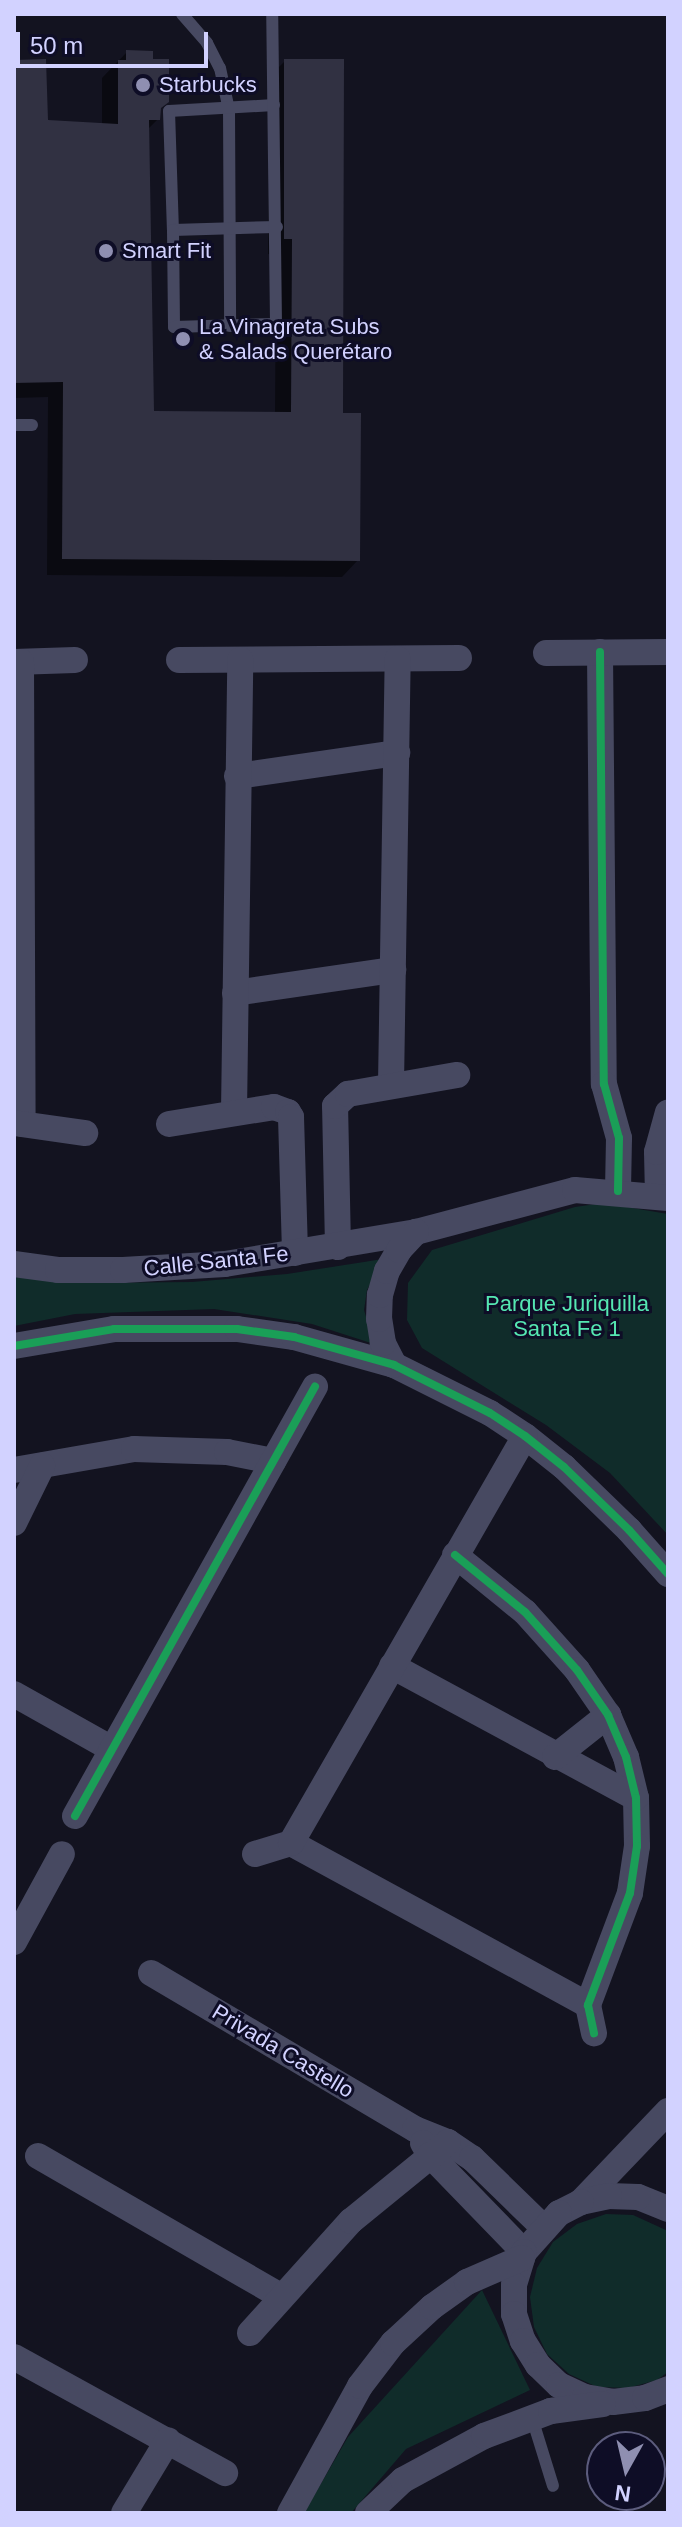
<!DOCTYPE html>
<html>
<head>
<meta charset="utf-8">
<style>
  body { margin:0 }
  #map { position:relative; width:682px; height:2527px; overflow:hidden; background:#131320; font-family:Arial,sans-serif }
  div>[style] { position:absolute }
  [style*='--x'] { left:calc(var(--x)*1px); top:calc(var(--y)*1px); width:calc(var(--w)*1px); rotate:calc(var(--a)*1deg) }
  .green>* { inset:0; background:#102c2a }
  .shadow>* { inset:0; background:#0007 }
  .building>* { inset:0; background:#313142 }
  .lane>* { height:12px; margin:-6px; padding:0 6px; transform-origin:6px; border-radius:6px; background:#474961 }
  .street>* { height:26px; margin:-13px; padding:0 13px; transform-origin:13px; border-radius:13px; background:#474961 }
  .cycleway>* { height:8px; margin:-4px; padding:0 4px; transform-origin:4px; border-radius:4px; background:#1a9f57 }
  .dots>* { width:22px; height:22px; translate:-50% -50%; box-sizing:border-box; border:4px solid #0e0d26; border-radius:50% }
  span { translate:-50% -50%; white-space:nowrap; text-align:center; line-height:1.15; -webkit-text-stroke:6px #0e0d26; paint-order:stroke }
  .poi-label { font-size:22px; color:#d2d2ff }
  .left { translate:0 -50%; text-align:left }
  .street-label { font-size:22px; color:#d2d2ff }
  .park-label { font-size:22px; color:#55e7b2 }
  .frame { position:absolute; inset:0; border:16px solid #d2d2ff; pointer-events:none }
  .north { position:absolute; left:586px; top:2431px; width:80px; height:80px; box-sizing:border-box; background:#0e0d26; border:2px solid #5c5c7d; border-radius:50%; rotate:188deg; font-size:22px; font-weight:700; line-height:32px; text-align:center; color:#d2d2ff }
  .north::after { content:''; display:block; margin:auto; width:28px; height:36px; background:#8f8fb1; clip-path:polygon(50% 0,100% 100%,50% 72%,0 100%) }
  .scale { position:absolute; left:16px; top:32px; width:192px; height:36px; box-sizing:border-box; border:4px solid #d2d2ff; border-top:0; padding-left:10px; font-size:24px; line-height:28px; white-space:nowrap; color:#d2d2ff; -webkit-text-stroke:6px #0e0d26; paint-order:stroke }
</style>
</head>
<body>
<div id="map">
  <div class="green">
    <i style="clip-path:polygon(603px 1203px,668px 1214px,668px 1535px,610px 1473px,546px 1425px,422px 1348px,407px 1320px,408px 1283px,432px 1250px,575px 1207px)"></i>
    <i style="clip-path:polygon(383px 1259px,367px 1290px,364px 1310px,374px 1344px,312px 1324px,214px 1309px,75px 1314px,14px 1326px,14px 1277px,89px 1283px,192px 1282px,287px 1274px)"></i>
    <i style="clip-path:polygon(606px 2214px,633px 2215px,668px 2231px,668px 2372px,657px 2380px,628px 2388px,597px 2387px,569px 2374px,547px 2354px,534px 2327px,530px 2297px,537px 2268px,553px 2242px,577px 2224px)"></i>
    <i style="clip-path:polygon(482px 2290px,530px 2390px,406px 2449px,351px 2513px,304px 2513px,348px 2437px)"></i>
  </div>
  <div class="shadow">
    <i style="clip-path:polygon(127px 52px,159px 110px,158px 119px,147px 130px,152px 413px,275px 414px,276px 255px,268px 254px,269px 77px,285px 61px,341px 415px,358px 560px,342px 577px,47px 575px,48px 397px,14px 398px,14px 62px,46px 122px,102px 126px,102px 78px)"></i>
  </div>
  <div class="building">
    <i style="clip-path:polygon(126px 50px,153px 51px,153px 59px,169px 59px,169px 102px,161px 108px,160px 120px,149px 120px,154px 411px,291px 412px,292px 239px,284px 239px,284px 59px,344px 59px,343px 413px,361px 413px,360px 561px,62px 559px,63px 382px,14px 383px,14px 60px,46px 59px,48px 120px,118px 124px,118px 60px,126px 60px)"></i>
  </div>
  <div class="lane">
    <i style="--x:182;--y:14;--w:38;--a:49"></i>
    <i style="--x:207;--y:43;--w:28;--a:63"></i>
    <i style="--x:220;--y:68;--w:43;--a:77.9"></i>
    <i style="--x:229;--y:110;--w:216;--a:89.7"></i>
    <i style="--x:274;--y:105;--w:105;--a:176.7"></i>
    <i style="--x:169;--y:111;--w:119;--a:88.1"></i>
    <i style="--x:173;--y:230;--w:104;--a:-1.7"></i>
    <i style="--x:173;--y:230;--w:97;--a:89.4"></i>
    <i style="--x:174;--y:327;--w:102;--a:-1.7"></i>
    <i style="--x:276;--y:324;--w:310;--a:-90.7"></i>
    <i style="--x:14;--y:425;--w:18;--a:0"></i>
    <i style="--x:532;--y:2418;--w:71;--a:72.8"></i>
  </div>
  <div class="street">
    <i style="--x:600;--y:652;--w:432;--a:89.5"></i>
    <i style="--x:604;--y:1084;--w:56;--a:74.5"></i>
    <i style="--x:619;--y:1138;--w:53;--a:91.1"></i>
    <i style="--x:546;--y:653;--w:122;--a:-0.5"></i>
    <i style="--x:179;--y:660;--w:280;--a:-0.4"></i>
    <i style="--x:14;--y:662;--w:61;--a:-1.9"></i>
    <i style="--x:21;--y:662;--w:462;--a:89.8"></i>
    <i style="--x:237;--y:776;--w:162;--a:-8.2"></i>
    <i style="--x:235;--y:993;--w:160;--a:-8.3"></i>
    <i style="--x:391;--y:1085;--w:426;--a:-89.1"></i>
    <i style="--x:234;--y:1112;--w:452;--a:-89.2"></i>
    <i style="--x:14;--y:1123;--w:72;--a:8"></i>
    <i style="--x:169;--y:1124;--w:106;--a:-9.2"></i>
    <i style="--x:274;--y:1107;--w:15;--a:20"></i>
    <i style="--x:288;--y:1112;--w:6;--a:59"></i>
    <i style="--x:291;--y:1117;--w:136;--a:88.3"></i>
    <i style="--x:658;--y:1196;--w:44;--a:-91.3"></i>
    <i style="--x:657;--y:1152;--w:41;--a:-74.6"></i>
    <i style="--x:338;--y:1247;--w:141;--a:-91.2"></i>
    <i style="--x:335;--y:1106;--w:18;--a:-43"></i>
    <i style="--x:348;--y:1094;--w:111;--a:-9.9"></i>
    <i style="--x:14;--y:1264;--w:44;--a:7.8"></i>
    <i style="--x:58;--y:1270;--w:65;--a:0"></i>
    <i style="--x:123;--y:1270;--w:102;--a:-3.4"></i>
    <i style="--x:225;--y:1264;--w:194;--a:-9.5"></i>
    <i style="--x:416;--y:1232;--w:164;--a:-14.8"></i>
    <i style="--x:575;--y:1190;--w:93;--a:4.9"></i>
    <i style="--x:14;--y:1346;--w:101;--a:-9.6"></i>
    <i style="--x:114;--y:1329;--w:123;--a:0"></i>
    <i style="--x:237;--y:1329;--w:58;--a:8"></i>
    <i style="--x:294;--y:1337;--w:104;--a:15.6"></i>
    <i style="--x:394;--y:1365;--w:107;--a:26.6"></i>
    <i style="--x:490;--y:1413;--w:42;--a:33.3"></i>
    <i style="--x:525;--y:1436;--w:50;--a:38.5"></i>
    <i style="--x:564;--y:1467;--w:91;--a:44.1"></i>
    <i style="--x:629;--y:1530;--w:59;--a:48.4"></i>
    <i style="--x:394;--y:1365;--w:25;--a:-117"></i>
    <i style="--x:383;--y:1343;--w:24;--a:-99"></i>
    <i style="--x:379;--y:1319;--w:24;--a:-88"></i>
    <i style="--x:380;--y:1295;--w:25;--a:-74"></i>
    <i style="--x:387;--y:1271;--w:24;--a:-60"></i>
    <i style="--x:399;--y:1250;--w:25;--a:-47"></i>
    <i style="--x:14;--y:1470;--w:122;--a:-9.9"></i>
    <i style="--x:134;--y:1449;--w:93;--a:1.8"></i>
    <i style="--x:227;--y:1452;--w:47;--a:11.1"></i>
    <i style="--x:14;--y:1523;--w:64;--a:-63.8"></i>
    <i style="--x:455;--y:1555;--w:90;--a:39.2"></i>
    <i style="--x:525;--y:1612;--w:78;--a:48.1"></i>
    <i style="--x:577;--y:1670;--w:55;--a:55.4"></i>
    <i style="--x:608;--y:1715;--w:46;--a:66.8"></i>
    <i style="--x:626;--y:1757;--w:42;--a:76.3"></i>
    <i style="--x:636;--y:1798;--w:48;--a:88.8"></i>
    <i style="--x:637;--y:1846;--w:48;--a:98.5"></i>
    <i style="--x:630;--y:1893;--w:120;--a:110.6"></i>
    <i style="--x:588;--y:2005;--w:29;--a:78"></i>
    <i style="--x:392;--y:1666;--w:277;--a:28.4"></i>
    <i style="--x:14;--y:1694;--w:112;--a:29.3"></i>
    <i style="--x:555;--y:1757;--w:68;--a:-38.4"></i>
    <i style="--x:75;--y:1816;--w:492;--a:-60.8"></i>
    <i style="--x:291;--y:1843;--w:338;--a:28.6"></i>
    <i style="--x:255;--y:1854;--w:38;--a:-17"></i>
    <i style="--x:291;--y:1843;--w:469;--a:-60.1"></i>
    <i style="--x:14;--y:1942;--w:100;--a:-61.4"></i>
    <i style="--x:151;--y:1973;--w:307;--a:30.6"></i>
    <i style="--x:415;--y:2129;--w:35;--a:22"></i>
    <i style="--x:448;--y:2142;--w:29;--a:34"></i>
    <i style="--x:472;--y:2158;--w:99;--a:44.2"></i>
    <i style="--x:423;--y:2143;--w:14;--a:60"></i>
    <i style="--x:430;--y:2155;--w:135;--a:45.9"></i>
    <i style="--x:38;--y:2156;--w:280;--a:30"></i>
    <i style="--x:581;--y:2202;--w:126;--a:-46.3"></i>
    <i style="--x:668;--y:2209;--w:32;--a:-158"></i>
    <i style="--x:638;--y:2197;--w:29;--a:-178"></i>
    <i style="--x:609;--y:2196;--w:29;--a:168"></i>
    <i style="--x:581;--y:2202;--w:25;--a:153"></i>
    <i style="--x:559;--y:2213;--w:52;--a:131.9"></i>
    <i style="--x:524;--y:2252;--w:34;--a:107"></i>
    <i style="--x:514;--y:2285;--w:29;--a:90"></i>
    <i style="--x:514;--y:2314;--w:28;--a:72"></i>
    <i style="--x:523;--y:2341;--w:28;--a:58"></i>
    <i style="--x:538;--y:2365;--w:29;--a:44"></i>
    <i style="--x:559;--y:2385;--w:29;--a:25"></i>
    <i style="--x:585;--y:2397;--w:28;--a:10"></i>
    <i style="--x:613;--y:2402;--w:32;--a:-7"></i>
    <i style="--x:645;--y:2398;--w:25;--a:-21"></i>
    <i style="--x:250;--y:2333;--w:151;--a:-48"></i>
    <i style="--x:351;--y:2221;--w:125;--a:-39.2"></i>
    <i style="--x:14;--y:2357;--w:241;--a:28.8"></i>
    <i style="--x:124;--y:2513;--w:85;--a:-58.9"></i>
    <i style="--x:290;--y:2513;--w:145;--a:-61.1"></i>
    <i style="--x:360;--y:2386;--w:54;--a:-52.5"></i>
    <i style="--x:393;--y:2343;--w:53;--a:-42.7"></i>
    <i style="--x:432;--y:2307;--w:43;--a:-35.5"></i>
    <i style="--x:467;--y:2282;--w:60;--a:-23.6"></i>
    <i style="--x:368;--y:2513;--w:48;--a:-43.3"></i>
    <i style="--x:403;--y:2480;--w:92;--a:-28.5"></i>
    <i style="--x:484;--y:2436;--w:72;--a:-20.5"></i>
    <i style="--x:551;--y:2411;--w:52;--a:-7.7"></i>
  </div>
  <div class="cycleway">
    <i style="--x:600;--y:652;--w:432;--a:89.5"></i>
    <i style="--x:604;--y:1084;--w:56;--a:74.5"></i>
    <i style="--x:619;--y:1138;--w:53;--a:91.1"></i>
    <i style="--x:14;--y:1346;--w:101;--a:-9.6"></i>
    <i style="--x:114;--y:1329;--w:123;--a:0"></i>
    <i style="--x:237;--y:1329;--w:58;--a:8"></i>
    <i style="--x:294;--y:1337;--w:104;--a:15.6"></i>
    <i style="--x:394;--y:1365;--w:107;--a:26.6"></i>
    <i style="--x:490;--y:1413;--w:42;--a:33.3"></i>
    <i style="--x:525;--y:1436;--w:50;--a:38.5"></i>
    <i style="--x:564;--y:1467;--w:91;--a:44.1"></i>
    <i style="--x:629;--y:1530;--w:59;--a:48.4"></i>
    <i style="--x:455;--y:1555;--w:90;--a:39.2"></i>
    <i style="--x:525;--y:1612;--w:78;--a:48.1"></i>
    <i style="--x:577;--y:1670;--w:55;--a:55.4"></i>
    <i style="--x:608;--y:1715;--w:46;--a:66.8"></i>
    <i style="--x:626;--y:1757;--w:42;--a:76.3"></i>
    <i style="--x:636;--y:1798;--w:48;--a:88.8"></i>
    <i style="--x:637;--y:1846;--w:48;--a:98.5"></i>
    <i style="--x:630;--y:1893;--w:120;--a:110.6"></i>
    <i style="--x:588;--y:2005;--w:29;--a:78"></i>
    <i style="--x:75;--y:1816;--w:492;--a:-60.8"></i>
  </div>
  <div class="dots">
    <i style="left:143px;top:85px;background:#8f8fb1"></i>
    <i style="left:106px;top:251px;background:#8f8fb1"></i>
    <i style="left:183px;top:339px;background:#8f8fb1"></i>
  </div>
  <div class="poi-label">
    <span class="left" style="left:159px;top:85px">Starbucks</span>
    <span class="left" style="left:122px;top:251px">Smart Fit</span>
    <span class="left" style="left:199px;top:339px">La Vinagreta Subs<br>&amp; Salads Querétaro</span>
  </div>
  <div class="street-label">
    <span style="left:216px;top:1261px;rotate:-6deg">Calle Santa Fe</span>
    <span style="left:283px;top:2051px;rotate:31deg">Privada Castello</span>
  </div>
  <div class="park-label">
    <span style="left:567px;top:1316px">Parque Juriquilla<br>Santa Fe 1</span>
  </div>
  <div class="frame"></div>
  <div class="north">N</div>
  <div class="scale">50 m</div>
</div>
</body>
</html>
